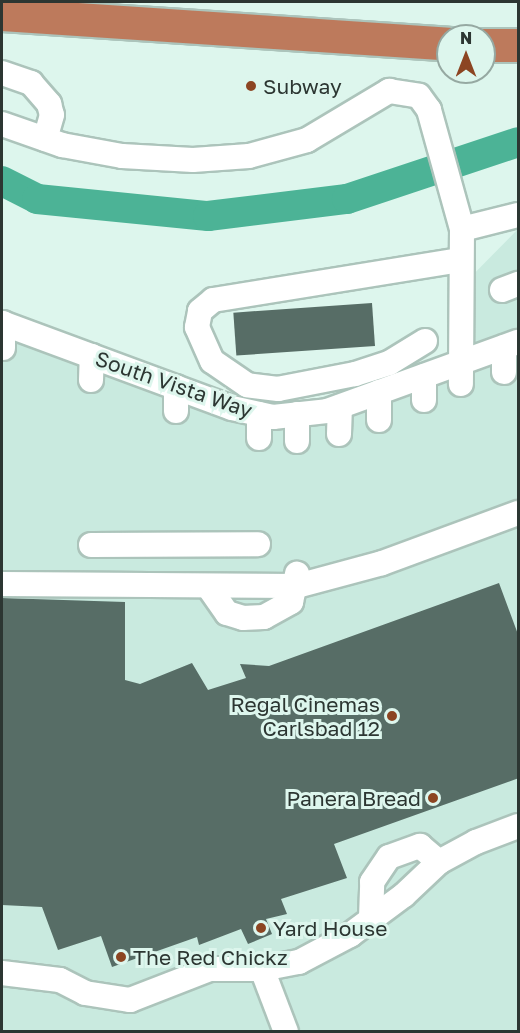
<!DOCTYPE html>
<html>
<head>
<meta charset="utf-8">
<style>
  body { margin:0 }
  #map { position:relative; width:520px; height:1033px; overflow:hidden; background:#ddf6ed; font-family:"Golos Text",sans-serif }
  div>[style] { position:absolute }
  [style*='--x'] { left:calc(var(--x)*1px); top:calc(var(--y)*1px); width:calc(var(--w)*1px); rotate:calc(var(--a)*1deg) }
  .built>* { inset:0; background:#c9eadf }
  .river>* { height:30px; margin:-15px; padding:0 15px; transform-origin:15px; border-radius:15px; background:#4cb396 }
  .building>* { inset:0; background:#576d66; transform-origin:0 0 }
  .roads { filter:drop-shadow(2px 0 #acc4bb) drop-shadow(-2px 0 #acc4bb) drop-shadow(0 2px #acc4bb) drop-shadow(0 -2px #acc4bb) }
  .minor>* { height:24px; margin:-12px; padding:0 12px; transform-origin:12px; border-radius:12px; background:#fff }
  .highway>* { height:33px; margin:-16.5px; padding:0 16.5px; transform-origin:16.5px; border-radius:16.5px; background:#bd7a5c }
  .dots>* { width:16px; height:16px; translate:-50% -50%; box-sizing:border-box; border:3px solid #ddf6ed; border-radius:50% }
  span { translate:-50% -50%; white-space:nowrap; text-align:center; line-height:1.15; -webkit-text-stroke:6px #ddf6ed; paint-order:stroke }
  .poi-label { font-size:21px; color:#2c3632 }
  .left { translate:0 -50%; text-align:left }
  .right { translate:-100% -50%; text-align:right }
  .street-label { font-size:21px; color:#2c3632 }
  .frame { position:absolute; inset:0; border:3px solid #2c3632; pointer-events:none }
  .north { position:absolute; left:436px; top:24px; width:60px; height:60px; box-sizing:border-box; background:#ddf6ed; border:2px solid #96a9a2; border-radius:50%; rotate:0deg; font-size:16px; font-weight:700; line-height:24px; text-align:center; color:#2c3632 }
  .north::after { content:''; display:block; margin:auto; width:21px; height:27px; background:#8c4522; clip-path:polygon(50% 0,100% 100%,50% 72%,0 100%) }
</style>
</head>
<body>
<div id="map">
  <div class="built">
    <i style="clip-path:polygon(518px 229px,518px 1031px,2px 1032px,2px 323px,288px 417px,459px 363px,459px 289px)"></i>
  </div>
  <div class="river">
    <i style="--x:2;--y:181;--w:39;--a:27"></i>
    <i style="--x:37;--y:199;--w:172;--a:5.7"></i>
    <i style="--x:208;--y:216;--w:140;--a:-7"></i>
    <i style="--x:347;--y:199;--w:180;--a:-18.4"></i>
  </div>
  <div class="building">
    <i style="left:372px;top:303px;width:43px;height:139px;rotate:86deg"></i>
    <i style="clip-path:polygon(499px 583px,519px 637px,519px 778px,334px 844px,347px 878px,281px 899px,287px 914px,266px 919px,272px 934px,248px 944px,241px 929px,199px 945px,197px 937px,112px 967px,101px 936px,58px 950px,42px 907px,2px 905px,2px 598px,125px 602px,125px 680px,140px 684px,192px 663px,208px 690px,246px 678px,240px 664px,269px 666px)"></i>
  </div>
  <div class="roads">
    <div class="minor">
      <i style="--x:2;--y:73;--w:31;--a:19"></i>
      <i style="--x:31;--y:83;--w:28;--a:49"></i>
      <i style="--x:49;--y:104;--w:11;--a:75"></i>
      <i style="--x:52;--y:115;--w:25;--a:106"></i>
      <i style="--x:2;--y:124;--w:64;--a:19.3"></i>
      <i style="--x:62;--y:145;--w:61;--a:10.4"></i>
      <i style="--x:122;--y:156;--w:71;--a:3.2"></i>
      <i style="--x:193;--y:160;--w:56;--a:-4.1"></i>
      <i style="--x:249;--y:156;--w:60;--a:-15.4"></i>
      <i style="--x:307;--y:140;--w:96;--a:-30.9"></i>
      <i style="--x:389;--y:91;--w:30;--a:9"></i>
      <i style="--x:419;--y:96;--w:17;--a:54"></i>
      <i style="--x:429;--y:110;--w:123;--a:74.5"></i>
      <i style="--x:462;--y:229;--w:155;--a:90.4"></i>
      <i style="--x:462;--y:229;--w:58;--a:-14"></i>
      <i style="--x:502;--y:290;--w:17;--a:-21"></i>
      <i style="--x:2;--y:323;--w:245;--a:20.3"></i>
      <i style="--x:232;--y:408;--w:42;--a:12.4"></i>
      <i style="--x:273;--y:417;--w:54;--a:-6.3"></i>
      <i style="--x:327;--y:411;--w:203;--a:-19.9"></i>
      <i style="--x:3;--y:323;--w:25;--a:90"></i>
      <i style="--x:425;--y:341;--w:42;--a:148.6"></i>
      <i style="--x:389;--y:363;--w:36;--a:162"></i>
      <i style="--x:355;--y:374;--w:78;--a:169"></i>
      <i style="--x:278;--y:389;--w:31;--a:-173"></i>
      <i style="--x:247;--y:385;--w:42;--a:-145.6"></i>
      <i style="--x:212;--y:361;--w:37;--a:-114"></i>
      <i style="--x:197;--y:327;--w:16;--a:-79"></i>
      <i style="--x:200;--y:311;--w:17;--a:-40"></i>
      <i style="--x:213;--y:300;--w:251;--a:-9.2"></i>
      <i style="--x:504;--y:372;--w:25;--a:-90"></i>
      <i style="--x:424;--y:376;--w:24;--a:90"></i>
      <i style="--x:91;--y:380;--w:24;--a:-88"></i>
      <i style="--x:379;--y:392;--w:28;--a:90"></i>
      <i style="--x:176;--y:411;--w:24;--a:-90"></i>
      <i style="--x:297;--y:414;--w:27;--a:90"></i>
      <i style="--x:339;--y:434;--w:27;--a:-88"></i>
      <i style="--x:259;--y:438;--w:24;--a:-90"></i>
      <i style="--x:91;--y:545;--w:167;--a:-0.3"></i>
      <i style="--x:2;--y:584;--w:295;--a:0.4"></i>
      <i style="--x:297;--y:586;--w:88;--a:-15.1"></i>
      <i style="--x:382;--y:563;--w:145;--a:-20.2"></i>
      <i style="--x:208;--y:586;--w:33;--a:55"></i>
      <i style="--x:227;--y:613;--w:17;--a:17"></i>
      <i style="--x:243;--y:618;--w:21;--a:-3"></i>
      <i style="--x:264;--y:617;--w:31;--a:-29"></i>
      <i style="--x:291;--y:602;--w:29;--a:-78"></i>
      <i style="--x:371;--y:918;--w:36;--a:-88"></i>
      <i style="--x:372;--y:882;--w:30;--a:-56"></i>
      <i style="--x:389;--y:857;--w:33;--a:-20"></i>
      <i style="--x:420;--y:846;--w:25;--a:40"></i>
      <i style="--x:262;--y:969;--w:67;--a:69.1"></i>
      <i style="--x:2;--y:973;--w:58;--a:6.9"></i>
      <i style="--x:60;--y:980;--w:28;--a:27"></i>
      <i style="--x:85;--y:993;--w:46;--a:8.8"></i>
      <i style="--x:130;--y:1000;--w:86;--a:-21.2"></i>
      <i style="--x:210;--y:969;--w:52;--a:0"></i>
      <i style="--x:262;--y:969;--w:38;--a:-11"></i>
      <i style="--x:299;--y:962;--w:58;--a:-27.9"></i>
      <i style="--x:350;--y:935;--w:67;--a:-36.5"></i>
      <i style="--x:404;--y:895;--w:48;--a:-43.3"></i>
      <i style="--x:439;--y:862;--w:42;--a:-28.4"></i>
      <i style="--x:476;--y:842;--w:45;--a:-20.9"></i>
    </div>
    <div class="highway">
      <i style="--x:2;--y:14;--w:447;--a:3.8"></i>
      <i style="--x:484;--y:45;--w:34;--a:0"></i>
    </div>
  </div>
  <div class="dots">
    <i style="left:251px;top:86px;background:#8c4522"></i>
    <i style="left:392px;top:716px;background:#8c4522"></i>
    <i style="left:433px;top:798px;background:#8c4522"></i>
    <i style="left:261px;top:928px;background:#8c4522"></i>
    <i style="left:121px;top:957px;background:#8c4522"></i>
  </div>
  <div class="poi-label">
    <span class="left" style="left:263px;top:86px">Subway</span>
    <span class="right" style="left:380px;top:716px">Regal Cinemas<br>Carlsbad 12</span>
    <span class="right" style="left:421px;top:798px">Panera Bread</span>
    <span class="left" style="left:273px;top:928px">Yard House</span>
    <span class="left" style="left:133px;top:957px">The Red Chickz</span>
  </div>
  <div class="street-label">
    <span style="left:174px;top:384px;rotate:19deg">South Vista Way</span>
  </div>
  <div class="frame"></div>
  <div class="north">N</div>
</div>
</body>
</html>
